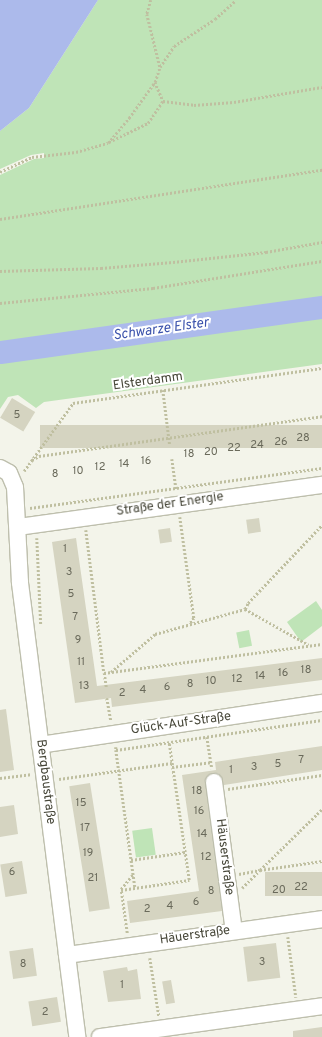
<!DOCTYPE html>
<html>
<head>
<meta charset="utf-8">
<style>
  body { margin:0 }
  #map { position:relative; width:322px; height:1037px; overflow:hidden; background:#f3f4ea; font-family:Overpass,sans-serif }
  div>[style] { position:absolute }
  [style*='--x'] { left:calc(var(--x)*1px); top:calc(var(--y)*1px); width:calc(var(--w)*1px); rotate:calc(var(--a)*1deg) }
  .green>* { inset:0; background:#bfe4b7; transform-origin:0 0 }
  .water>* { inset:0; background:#acbaeb }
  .river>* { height:23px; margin:-11.5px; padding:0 11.5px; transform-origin:11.5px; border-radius:11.5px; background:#acbaeb }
  .building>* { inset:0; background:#d5d4c1; transform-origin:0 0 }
  .path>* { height:2.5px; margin-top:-1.25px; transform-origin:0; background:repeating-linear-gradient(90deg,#bfbfa0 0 2px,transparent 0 4px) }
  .roads { filter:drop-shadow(1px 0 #bebfad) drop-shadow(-1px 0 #bebfad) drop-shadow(0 1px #bebfad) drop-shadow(0 -1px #bebfad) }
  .minor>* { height:16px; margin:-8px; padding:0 8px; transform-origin:8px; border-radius:8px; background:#fff }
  span { translate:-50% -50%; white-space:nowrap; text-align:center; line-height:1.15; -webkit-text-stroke:4px #fff; paint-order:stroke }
  .number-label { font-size:11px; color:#6a6a5b }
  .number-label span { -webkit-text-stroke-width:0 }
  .street-label { font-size:13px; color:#474739 }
  .water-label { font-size:14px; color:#3a51ab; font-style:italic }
</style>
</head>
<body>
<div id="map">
  <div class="green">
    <i style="clip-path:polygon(98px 0,322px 0,322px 364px,44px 402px,36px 408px,18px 395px,8px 397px,0 409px,0 175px,34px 159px,44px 158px,44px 153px,31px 155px,0 169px,0 131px,29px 108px)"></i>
    <i style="clip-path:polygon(316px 601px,322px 610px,322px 626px,301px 642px,287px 622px)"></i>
    <i style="left:249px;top:630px;width:16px;height:13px;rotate:79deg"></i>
    <i style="left:152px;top:828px;width:27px;height:20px;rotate:82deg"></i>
  </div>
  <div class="water">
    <i style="clip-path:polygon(0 0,98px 0,29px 108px,0 131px)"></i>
  </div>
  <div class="river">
    <i style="--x:0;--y:352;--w:325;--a:-8"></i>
  </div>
  <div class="building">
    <i style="left:12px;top:398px;width:27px;height:23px;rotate:31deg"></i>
    <i style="left:322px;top:425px;width:23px;height:282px;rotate:90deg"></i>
    <i style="left:259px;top:518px;width:14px;height:13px;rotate:82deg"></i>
    <i style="left:170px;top:528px;width:14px;height:12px;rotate:82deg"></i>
    <i style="clip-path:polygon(76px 538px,97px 686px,322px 658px,322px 680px,112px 707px,111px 698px,75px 703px,52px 542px)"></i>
    <i style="clip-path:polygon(6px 709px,14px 770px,0 772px,0 710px)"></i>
    <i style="clip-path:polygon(322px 746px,322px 770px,224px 785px,218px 773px,208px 775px,205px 783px,222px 911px,130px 923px,127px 901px,199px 891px,182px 775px,216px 770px,215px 762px)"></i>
    <i style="left:90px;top:783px;width:127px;height:21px;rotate:81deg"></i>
    <i style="clip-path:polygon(14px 805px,18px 834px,0 837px,0 807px)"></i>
    <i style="left:22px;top:861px;width:33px;height:22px;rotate:81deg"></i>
    <i style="left:322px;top:872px;width:24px;height:57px;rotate:90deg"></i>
    <i style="left:276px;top:943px;width:35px;height:33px;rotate:83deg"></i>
    <i style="left:33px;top:948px;width:28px;height:24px;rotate:82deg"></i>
    <i style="clip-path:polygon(127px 967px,128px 971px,137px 969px,141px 999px,108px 1002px,103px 971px)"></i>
    <i style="left:171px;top:980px;width:23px;height:9px;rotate:80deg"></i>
    <i style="left:57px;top:997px;width:25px;height:29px;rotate:81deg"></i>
    <i style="clip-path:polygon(322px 1027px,322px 1037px,293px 1037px,293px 1031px)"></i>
  </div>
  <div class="path">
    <i style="--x:151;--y:0;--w:15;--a:106"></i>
    <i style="--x:147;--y:14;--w:55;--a:76.2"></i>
    <i style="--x:155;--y:82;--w:21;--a:67"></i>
    <i style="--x:163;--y:101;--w:31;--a:7"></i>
    <i style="--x:194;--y:105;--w:40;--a:-4.3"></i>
    <i style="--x:234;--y:102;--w:89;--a:-9.7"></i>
    <i style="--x:109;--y:142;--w:43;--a:-26"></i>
    <i style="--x:148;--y:123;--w:27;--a:-56"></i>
    <i style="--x:0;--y:172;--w:35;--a:-25"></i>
    <i style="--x:32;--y:157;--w:44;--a:-6.5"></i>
    <i style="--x:76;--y:152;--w:33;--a:-16"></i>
    <i style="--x:108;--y:143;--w:33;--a:-50"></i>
    <i style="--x:129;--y:118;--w:44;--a:-54.2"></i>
    <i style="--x:155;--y:82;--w:16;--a:-72"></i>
    <i style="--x:160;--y:67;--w:25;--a:-56"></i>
    <i style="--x:174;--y:46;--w:49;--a:-33.4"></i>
    <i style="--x:215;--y:19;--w:28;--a:-42"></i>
    <i style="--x:0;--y:219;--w:326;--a:-8.7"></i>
    <i style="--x:0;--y:271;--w:101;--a:-1.7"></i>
    <i style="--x:101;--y:268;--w:72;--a:-4.8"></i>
    <i style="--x:173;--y:262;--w:94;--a:-6.1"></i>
    <i style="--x:266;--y:252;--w:57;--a:-10.1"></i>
    <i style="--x:0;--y:303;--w:154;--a:-5.6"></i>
    <i style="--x:153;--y:288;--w:171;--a:-9.1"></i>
    <i style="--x:163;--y:390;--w:56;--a:82.9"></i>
    <i style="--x:172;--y:459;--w:30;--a:82"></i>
    <i style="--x:32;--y:460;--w:8;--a:-30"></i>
    <i style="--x:39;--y:456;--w:286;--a:-8"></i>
    <i style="--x:24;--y:471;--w:84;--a:-54.2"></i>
    <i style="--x:73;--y:403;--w:251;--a:-8"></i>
    <i style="--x:30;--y:508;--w:295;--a:-7.8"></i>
    <i style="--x:180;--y:517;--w:102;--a:82.1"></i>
    <i style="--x:194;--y:618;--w:7;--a:124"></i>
    <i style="--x:86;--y:530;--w:144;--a:82.8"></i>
    <i style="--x:37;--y:538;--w:87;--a:87.4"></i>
    <i style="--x:245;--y:609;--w:73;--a:29.4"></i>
    <i style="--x:111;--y:672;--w:58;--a:-40.8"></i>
    <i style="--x:155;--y:634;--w:93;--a:-15.5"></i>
    <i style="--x:245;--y:609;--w:7;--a:-63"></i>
    <i style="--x:248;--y:603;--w:108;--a:-46.5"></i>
    <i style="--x:106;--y:687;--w:14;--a:-98"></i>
    <i style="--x:104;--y:673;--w:220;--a:-7.6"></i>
    <i style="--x:107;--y:698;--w:23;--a:80"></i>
    <i style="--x:207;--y:737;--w:32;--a:81"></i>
    <i style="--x:116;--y:747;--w:3;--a:90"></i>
    <i style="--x:116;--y:750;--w:208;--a:-8.3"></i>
    <i style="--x:116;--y:750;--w:138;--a:82.1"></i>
    <i style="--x:172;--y:767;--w:39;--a:-7"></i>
    <i style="--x:0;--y:778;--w:31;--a:-7"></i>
    <i style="--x:59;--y:779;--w:114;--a:-8.1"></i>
    <i style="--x:228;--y:789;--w:95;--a:-8.5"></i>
    <i style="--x:131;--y:860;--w:55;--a:-8.4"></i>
    <i style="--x:239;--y:874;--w:21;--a:-11"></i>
    <i style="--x:260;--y:870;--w:87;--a:-44.5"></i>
    <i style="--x:242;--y:888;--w:25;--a:-45"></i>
    <i style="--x:260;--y:870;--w:63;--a:-8.3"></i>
    <i style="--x:121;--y:889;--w:19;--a:-51"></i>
    <i style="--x:127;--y:933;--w:43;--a:-97.9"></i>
    <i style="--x:121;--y:890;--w:69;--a:-8.4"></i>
    <i style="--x:189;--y:880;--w:138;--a:-98.3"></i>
    <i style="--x:288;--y:937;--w:61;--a:82.4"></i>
    <i style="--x:150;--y:958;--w:59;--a:81.2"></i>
  </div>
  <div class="roads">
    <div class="minor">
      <i style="--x:0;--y:468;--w:10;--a:29"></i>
      <i style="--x:9;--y:473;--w:15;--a:67"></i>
      <i style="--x:15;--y:487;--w:96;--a:87"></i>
      <i style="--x:20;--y:583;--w:458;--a:82.8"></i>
      <i style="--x:18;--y:527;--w:307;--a:-7.9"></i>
      <i style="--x:40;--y:745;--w:285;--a:-8.5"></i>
      <i style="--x:214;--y:782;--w:150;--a:82.4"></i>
      <i style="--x:67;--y:955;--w:258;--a:-8"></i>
      <i style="--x:100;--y:1037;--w:224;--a:-7.9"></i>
    </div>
  </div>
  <div class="number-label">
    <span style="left:17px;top:415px">5</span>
    <span style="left:303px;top:438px">28</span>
    <span style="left:281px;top:442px">26</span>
    <span style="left:257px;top:445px">24</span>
    <span style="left:234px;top:448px">22</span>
    <span style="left:211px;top:452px">20</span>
    <span style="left:189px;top:454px">18</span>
    <span style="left:146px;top:461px">16</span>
    <span style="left:124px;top:464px">14</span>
    <span style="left:100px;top:467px">12</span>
    <span style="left:78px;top:471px">10</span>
    <span style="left:55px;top:474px">8</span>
    <span style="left:65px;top:549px">1</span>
    <span style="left:69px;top:572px">3</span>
    <span style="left:71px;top:594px">5</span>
    <span style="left:75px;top:617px">7</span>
    <span style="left:78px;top:640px">9</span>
    <span style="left:81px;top:662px">11</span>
    <span style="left:306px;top:670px">18</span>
    <span style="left:283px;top:673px">16</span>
    <span style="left:260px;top:676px">14</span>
    <span style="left:237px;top:679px">12</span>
    <span style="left:211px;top:681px">10</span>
    <span style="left:190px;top:684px">8</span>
    <span style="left:84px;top:686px">13</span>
    <span style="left:167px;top:687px">6</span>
    <span style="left:143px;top:690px">4</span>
    <span style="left:122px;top:693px">2</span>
    <span style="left:301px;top:760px">7</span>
    <span style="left:278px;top:764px">5</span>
    <span style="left:254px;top:767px">3</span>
    <span style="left:231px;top:770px">1</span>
    <span style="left:197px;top:791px">18</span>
    <span style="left:81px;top:803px">15</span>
    <span style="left:199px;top:811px">16</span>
    <span style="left:85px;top:828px">17</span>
    <span style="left:202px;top:834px">14</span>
    <span style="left:88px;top:853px">19</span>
    <span style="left:206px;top:857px">12</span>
    <span style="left:12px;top:872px">6</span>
    <span style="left:93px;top:878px">21</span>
    <span style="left:301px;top:887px">22</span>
    <span style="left:279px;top:890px">20</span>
    <span style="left:211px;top:891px">8</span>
    <span style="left:196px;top:902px">6</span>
    <span style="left:170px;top:906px">4</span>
    <span style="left:147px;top:909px">2</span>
    <span style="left:262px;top:962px">3</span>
    <span style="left:23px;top:964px">8</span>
    <span style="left:122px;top:985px">1</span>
    <span style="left:45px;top:1012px">2</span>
  </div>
  <div class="street-label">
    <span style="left:148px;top:382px;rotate:-8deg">Elsterdamm</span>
    <span style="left:170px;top:505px;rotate:-8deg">Straße der Energie</span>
    <span style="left:181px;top:724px;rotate:-8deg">Glück-Auf-Straße</span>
    <span style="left:45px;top:782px;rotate:83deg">Bergbaustraße</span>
    <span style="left:224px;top:857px;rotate:83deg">Häuserstraße</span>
    <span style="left:195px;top:936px;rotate:-8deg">Häuerstraße</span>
  </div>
  <div class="water-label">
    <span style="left:161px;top:330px;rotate:-8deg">Schwarze Elster</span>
  </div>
</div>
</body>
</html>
